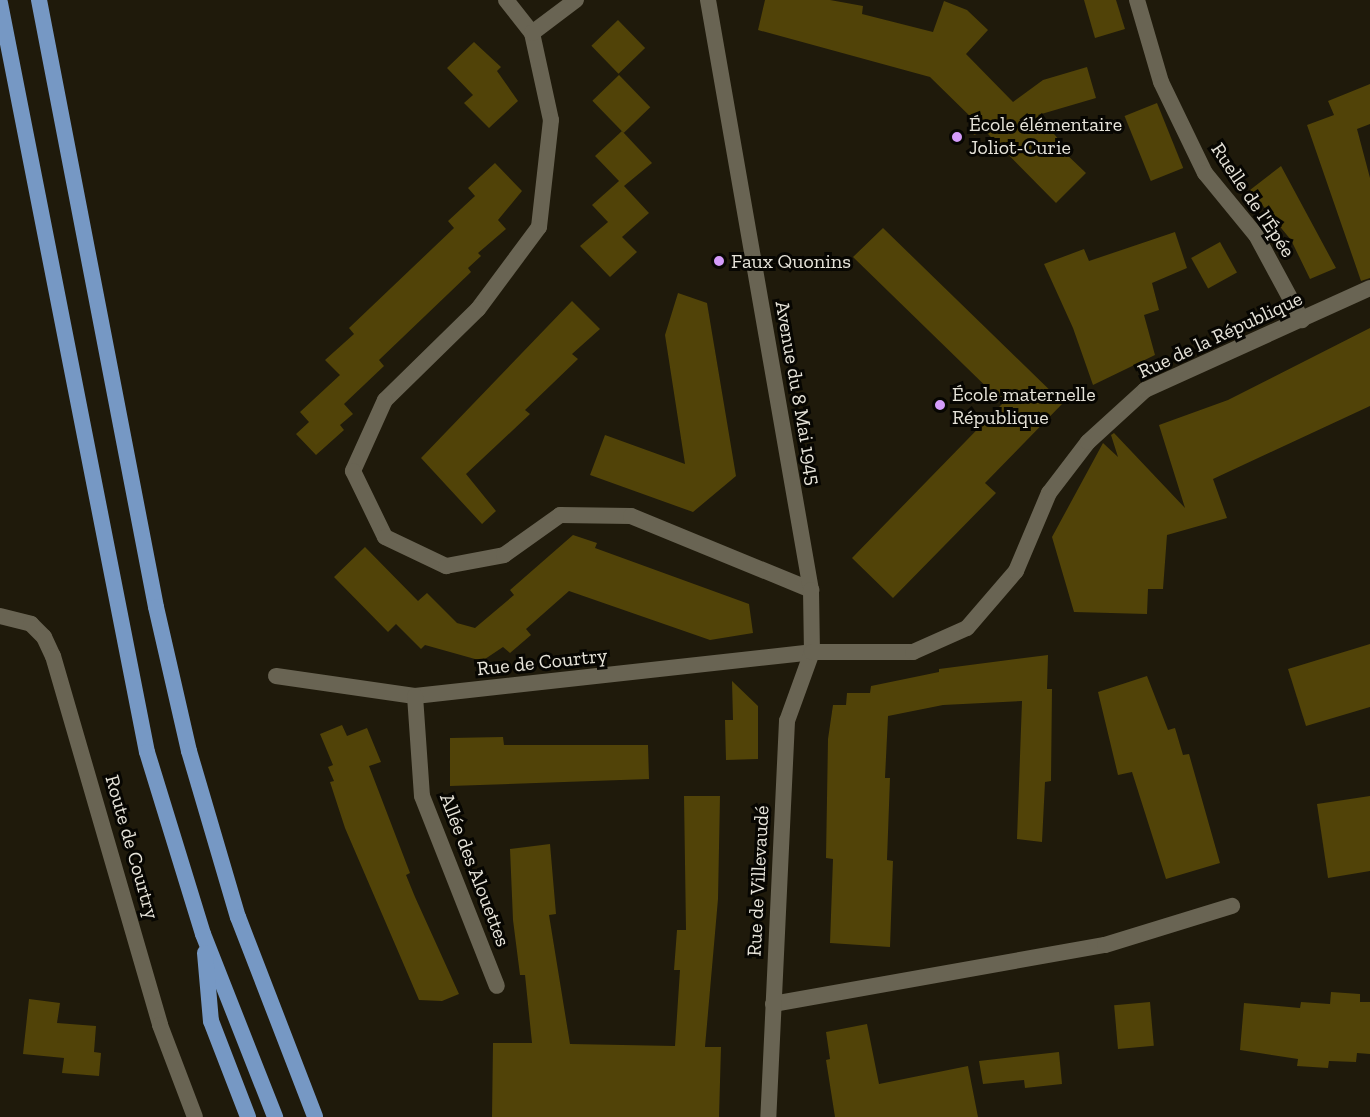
<!DOCTYPE html>
<html>
<head>
<meta charset="utf-8">
<style>
  body { margin:0 }
  #map { position:relative; width:1370px; height:1117px; overflow:hidden; background:#1f1a0b; font-family:"Zilla Slab",serif }
  div>[style] { position:absolute }
  [style*='--x'] { left:calc(var(--x)*1px); top:calc(var(--y)*1px); width:calc(var(--w)*1px); rotate:calc(var(--a)*1deg) }
  .building>* { inset:0; background:#514308; transform-origin:0 0 }
  .pedestrian>* { height:16px; margin:-8px; padding:0 8px; transform-origin:8px; border-radius:8px; background:#696453 }
  .minor>* { height:16px; margin:-8px; padding:0 8px; transform-origin:8px; border-radius:8px; background:#696453 }
  .tertiary>* { height:16px; margin:-8px; padding:0 8px; transform-origin:8px; border-radius:8px; background:#696453 }
  .trunk>* { height:16px; margin:-8px; padding:0 8px; transform-origin:8px; border-radius:8px; background:#7698c4 }
  .dots>* { width:16px; height:16px; translate:-50% -50%; box-sizing:border-box; border:3px solid #070602; border-radius:50% }
  span { translate:-50% -50%; white-space:nowrap; text-align:center; line-height:1.15; -webkit-text-stroke:6px #070602; paint-order:stroke }
  .poi-label { font-size:20px; color:#e7e4da }
  .left { translate:0 -50%; text-align:left }
  .street-label { font-size:20px; color:#e7e4da }
</style>
</head>
<body>
<div id="map">
  <div class="building">
    <i style="clip-path:polygon(765px 0,830px 0,863px 6px,862px 14px,933px 32px,944px 1px,967px 10px,988px 30px,966px 54px,1013px 102px,1043px 80px,1087px 67px,1096px 98px,1038px 115px,1065px 147px,1062px 150px,1086px 173px,1056px 203px,985px 131px,974px 135px,972px 131px,980px 126px,930px 77px,758px 30px)"></i>
    <i style="clip-path:polygon(1084px 0,1116px 0,1125px 29px,1095px 38px)"></i>
    <i style="left:618px;top:20px;width:39px;height:37px;rotate:46deg"></i>
    <i style="clip-path:polygon(474px 42px,501px 67px,497px 71px,518px 101px,489px 128px,464px 103px,473px 95px,447px 68px)"></i>
    <i style="left:619px;top:75px;width:45px;height:37px;rotate:46deg"></i>
    <i style="clip-path:polygon(1370px 84px,1370px 124px,1357px 129px,1370px 178px,1370px 278px,1361px 281px,1307px 125px,1334px 115px,1328px 101px)"></i>
    <i style="left:1157px;top:103px;width:70px;height:35px;rotate:68deg"></i>
    <i style="clip-path:polygon(622px 131px,652px 163px,624px 186px,649px 213px,622px 237px,637px 252px,610px 277px,580px 246px,608px 222px,592px 205px,619px 181px,595px 156px)"></i>
    <i style="clip-path:polygon(495px 163px,522px 191px,498px 220px,506px 229px,478px 253px,481px 256px,468px 268px,471px 272px,379px 360px,384px 366px,344px 404px,353px 414px,340px 425px,344px 430px,316px 455px,296px 434px,309px 422px,300px 412px,340px 375px,325px 360px,354px 334px,349px 328px,454px 228px,448px 221px,475px 196px,468px 188px)"></i>
    <i style="clip-path:polygon(1281px 166px,1336px 268px,1310px 279px,1291px 240px,1250px 190px)"></i>
    <i style="clip-path:polygon(883px 228px,1063px 403px,985px 483px,996px 493px,893px 598px,852px 558px,1003px 403px,853px 257px)"></i>
    <i style="clip-path:polygon(1175px 232px,1187px 268px,1152px 283px,1159px 310px,1144px 315px,1155px 355px,1093px 385px,1073px 328px,1044px 264px,1084px 249px,1089px 261px)"></i>
    <i style="left:1220px;top:242px;width:35px;height:33px;rotate:61deg"></i>
    <i style="clip-path:polygon(678px 293px,707px 303px,736px 476px,693px 512px,590px 475px,605px 435px,685px 464px,665px 335px)"></i>
    <i style="clip-path:polygon(572px 301px,600px 329px,572px 354px,578px 359px,525px 410px,530px 414px,466px 474px,496px 511px,482px 524px,421px 458px)"></i>
    <i style="clip-path:polygon(1370px 328px,1370px 406px,1213px 479px,1227px 518px,1167px 535px,1163px 589px,1148px 589px,1147px 614px,1074px 612px,1052px 537px,1103px 443px,1118px 457px,1111px 435px,1114px 433px,1185px 508px,1159px 425px,1228px 400px)"></i>
    <i style="clip-path:polygon(573px 535px,597px 543px,595px 548px,749px 604px,753px 633px,710px 640px,569px 591px,526px 629px,531px 635px,510px 653px,503px 647px,482px 661px,425px 645px,421px 649px,396px 624px,388px 632px,334px 577px,365px 547px,418px 601px,427px 593px,457px 623px,475px 628px,514px 595px,510px 590px)"></i>
    <i style="clip-path:polygon(1370px 644px,1370px 707px,1306px 726px,1288px 669px)"></i>
    <i style="clip-path:polygon(1048px 655px,1047px 689px,1052px 689px,1051px 781px,1045px 782px,1042px 842px,1017px 839px,1022px 701px,943px 705px,888px 716px,885px 778px,890px 778px,887px 860px,893px 861px,890px 947px,830px 943px,833px 859px,826px 858px,828px 739px,833px 705px,846px 705px,847px 693px,870px 693px,871px 686px,939px 672px,939px 669px)"></i>
    <i style="clip-path:polygon(1147px 676px,1168px 730px,1175px 728px,1183px 755px,1189px 754px,1220px 863px,1166px 879px,1132px 772px,1118px 775px,1098px 692px)"></i>
    <i style="clip-path:polygon(732px 681px,758px 706px,758px 759px,726px 760px,725px 720px,733px 720px)"></i>
    <i style="clip-path:polygon(342px 725px,347px 736px,367px 728px,381px 762px,369px 766px,410px 873px,406px 875px,415px 897px,459px 994px,442px 1001px,419px 1000px,345px 828px,330px 782px,334px 781px,328px 767px,333px 765px,320px 734px)"></i>
    <i style="clip-path:polygon(503px 737px,504px 745px,648px 745px,649px 779px,450px 786px,450px 738px)"></i>
    <i style="clip-path:polygon(684px 796px,720px 796px,718px 899px,705px 1047px,721px 1047px,719px 1117px,492px 1117px,493px 1043px,532px 1043px,525px 975px,520px 975px,513px 920px,510px 849px,550px 844px,556px 914px,549px 915px,570px 1044px,675px 1046px,680px 970px,674px 970px,677px 930px,686px 930px)"></i>
    <i style="clip-path:polygon(1370px 796px,1370px 871px,1328px 878px,1317px 804px)"></i>
    <i style="clip-path:polygon(1331px 992px,1360px 994px,1360px 1002px,1370px 1002px,1370px 1054px,1357px 1053px,1356px 1062px,1329px 1061px,1328px 1068px,1297px 1066px,1298px 1059px,1240px 1050px,1244px 1003px,1300px 1008px,1301px 1002px,1330px 1004px)"></i>
    <i style="clip-path:polygon(29px 999px,60px 1003px,57px 1023px,96px 1026px,94px 1052px,101px 1053px,99px 1076px,62px 1073px,64px 1058px,23px 1054px)"></i>
    <i style="left:1150px;top:1002px;width:44px;height:36px;rotate:85deg"></i>
    <i style="clip-path:polygon(867px 1024px,879px 1084px,968px 1066px,978px 1117px,835px 1117px,826px 1060px,830px 1059px,826px 1032px)"></i>
    <i style="clip-path:polygon(1059px 1052px,1062px 1084px,1025px 1088px,1024px 1080px,983px 1084px,979px 1061px)"></i>
  </div>
  <div class="pedestrian">
    <i style="--x:1137;--y:0;--w:85;--a:73.7"></i>
    <i style="--x:1161;--y:82;--w:101;--a:64.2"></i>
    <i style="--x:1205;--y:173;--w:80;--a:50.6"></i>
    <i style="--x:1256;--y:235;--w:97;--a:61.6"></i>
  </div>
  <div class="minor">
    <i style="--x:506;--y:0;--w:42;--a:51.8"></i>
    <i style="--x:532;--y:33;--w:89;--a:77.7"></i>
    <i style="--x:551;--y:120;--w:108;--a:96.4"></i>
    <i style="--x:539;--y:227;--w:102;--a:126.6"></i>
    <i style="--x:478;--y:309;--w:130;--a:135.6"></i>
    <i style="--x:385;--y:400;--w:78;--a:114.3"></i>
    <i style="--x:353;--y:471;--w:73;--a:64.1"></i>
    <i style="--x:385;--y:537;--w:68;--a:25.4"></i>
    <i style="--x:446;--y:566;--w:59;--a:-10.7"></i>
    <i style="--x:504;--y:555;--w:69;--a:-35.5"></i>
    <i style="--x:560;--y:515;--w:71;--a:0.8"></i>
    <i style="--x:631;--y:516;--w:195;--a:22.3"></i>
    <i style="--x:532;--y:33;--w:55;--a:-36.9"></i>
    <i style="--x:0;--y:616;--w:32;--a:14"></i>
    <i style="--x:31;--y:624;--w:18;--a:45"></i>
    <i style="--x:44;--y:637;--w:21;--a:65"></i>
    <i style="--x:53;--y:656;--w:384;--a:73.8"></i>
    <i style="--x:160;--y:1025;--w:98;--a:69.2"></i>
    <i style="--x:276;--y:676;--w:140;--a:8.2"></i>
    <i style="--x:415;--y:696;--w:399;--a:-6.3"></i>
    <i style="--x:415;--y:696;--w:100;--a:86"></i>
    <i style="--x:422;--y:796;--w:204;--a:68.5"></i>
    <i style="--x:773;--y:1004;--w:337;--a:-10.1"></i>
    <i style="--x:1105;--y:945;--w:133;--a:-17.1"></i>
  </div>
  <div class="tertiary">
    <i style="--x:708;--y:0;--w:599;--a:80.1"></i>
    <i style="--x:811;--y:590;--w:62;--a:89.1"></i>
    <i style="--x:812;--y:652;--w:73;--a:109.9"></i>
    <i style="--x:787;--y:721;--w:396;--a:92.7"></i>
    <i style="--x:812;--y:652;--w:101;--a:0"></i>
    <i style="--x:913;--y:652;--w:59;--a:-24"></i>
    <i style="--x:967;--y:628;--w:75;--a:-49.3"></i>
    <i style="--x:1016;--y:571;--w:85;--a:-67.1"></i>
    <i style="--x:1049;--y:493;--w:64;--a:-52.6"></i>
    <i style="--x:1088;--y:442;--w:77;--a:-42.4"></i>
    <i style="--x:1145;--y:390;--w:247;--a:-24.4"></i>
  </div>
  <div class="trunk">
    <i style="--x:39;--y:0;--w:618;--a:79.09"></i>
    <i style="--x:156;--y:607;--w:148;--a:77.1"></i>
    <i style="--x:189;--y:751;--w:173;--a:73.6"></i>
    <i style="--x:238;--y:917;--w:214;--a:68.9"></i>
    <i style="--x:0;--y:3;--w:763;--a:78.9"></i>
    <i style="--x:147;--y:752;--w:190;--a:72.9"></i>
    <i style="--x:203;--y:934;--w:197;--a:68.5"></i>
    <i style="--x:205;--y:953;--w:68;--a:85"></i>
    <i style="--x:211;--y:1021;--w:103;--a:68.9"></i>
  </div>
  <div class="dots">
    <i style="left:957px;top:137px;background:#d59cfb"></i>
    <i style="left:719px;top:261px;background:#d59cfb"></i>
    <i style="left:940px;top:405px;background:#d59cfb"></i>
  </div>
  <div class="poi-label">
    <span class="left" style="left:969px;top:136px">École élémentaire<br>Joliot-Curie</span>
    <span class="left" style="left:731px;top:261px">Faux Quonins</span>
    <span class="left" style="left:952px;top:406px">École maternelle<br>République</span>
  </div>
  <div class="street-label">
    <span style="left:1253px;top:200px;rotate:56deg">Ruelle de l'Épée</span>
    <span style="left:1220px;top:335px;rotate:-25deg">Rue de la République</span>
    <span style="left:798px;top:393px;rotate:80deg">Avenue du 8 Mai 1945</span>
    <span style="left:542px;top:662px;rotate:-6deg">Rue de Courtry</span>
    <span style="left:132px;top:847px;rotate:74deg">Route de Courtry</span>
    <span style="left:475px;top:870px;rotate:69deg">Allée des Alouettes</span>
    <span style="left:758px;top:881px;rotate:-87deg">Rue de Villevaudé</span>
  </div>
</div>
</body>
</html>
